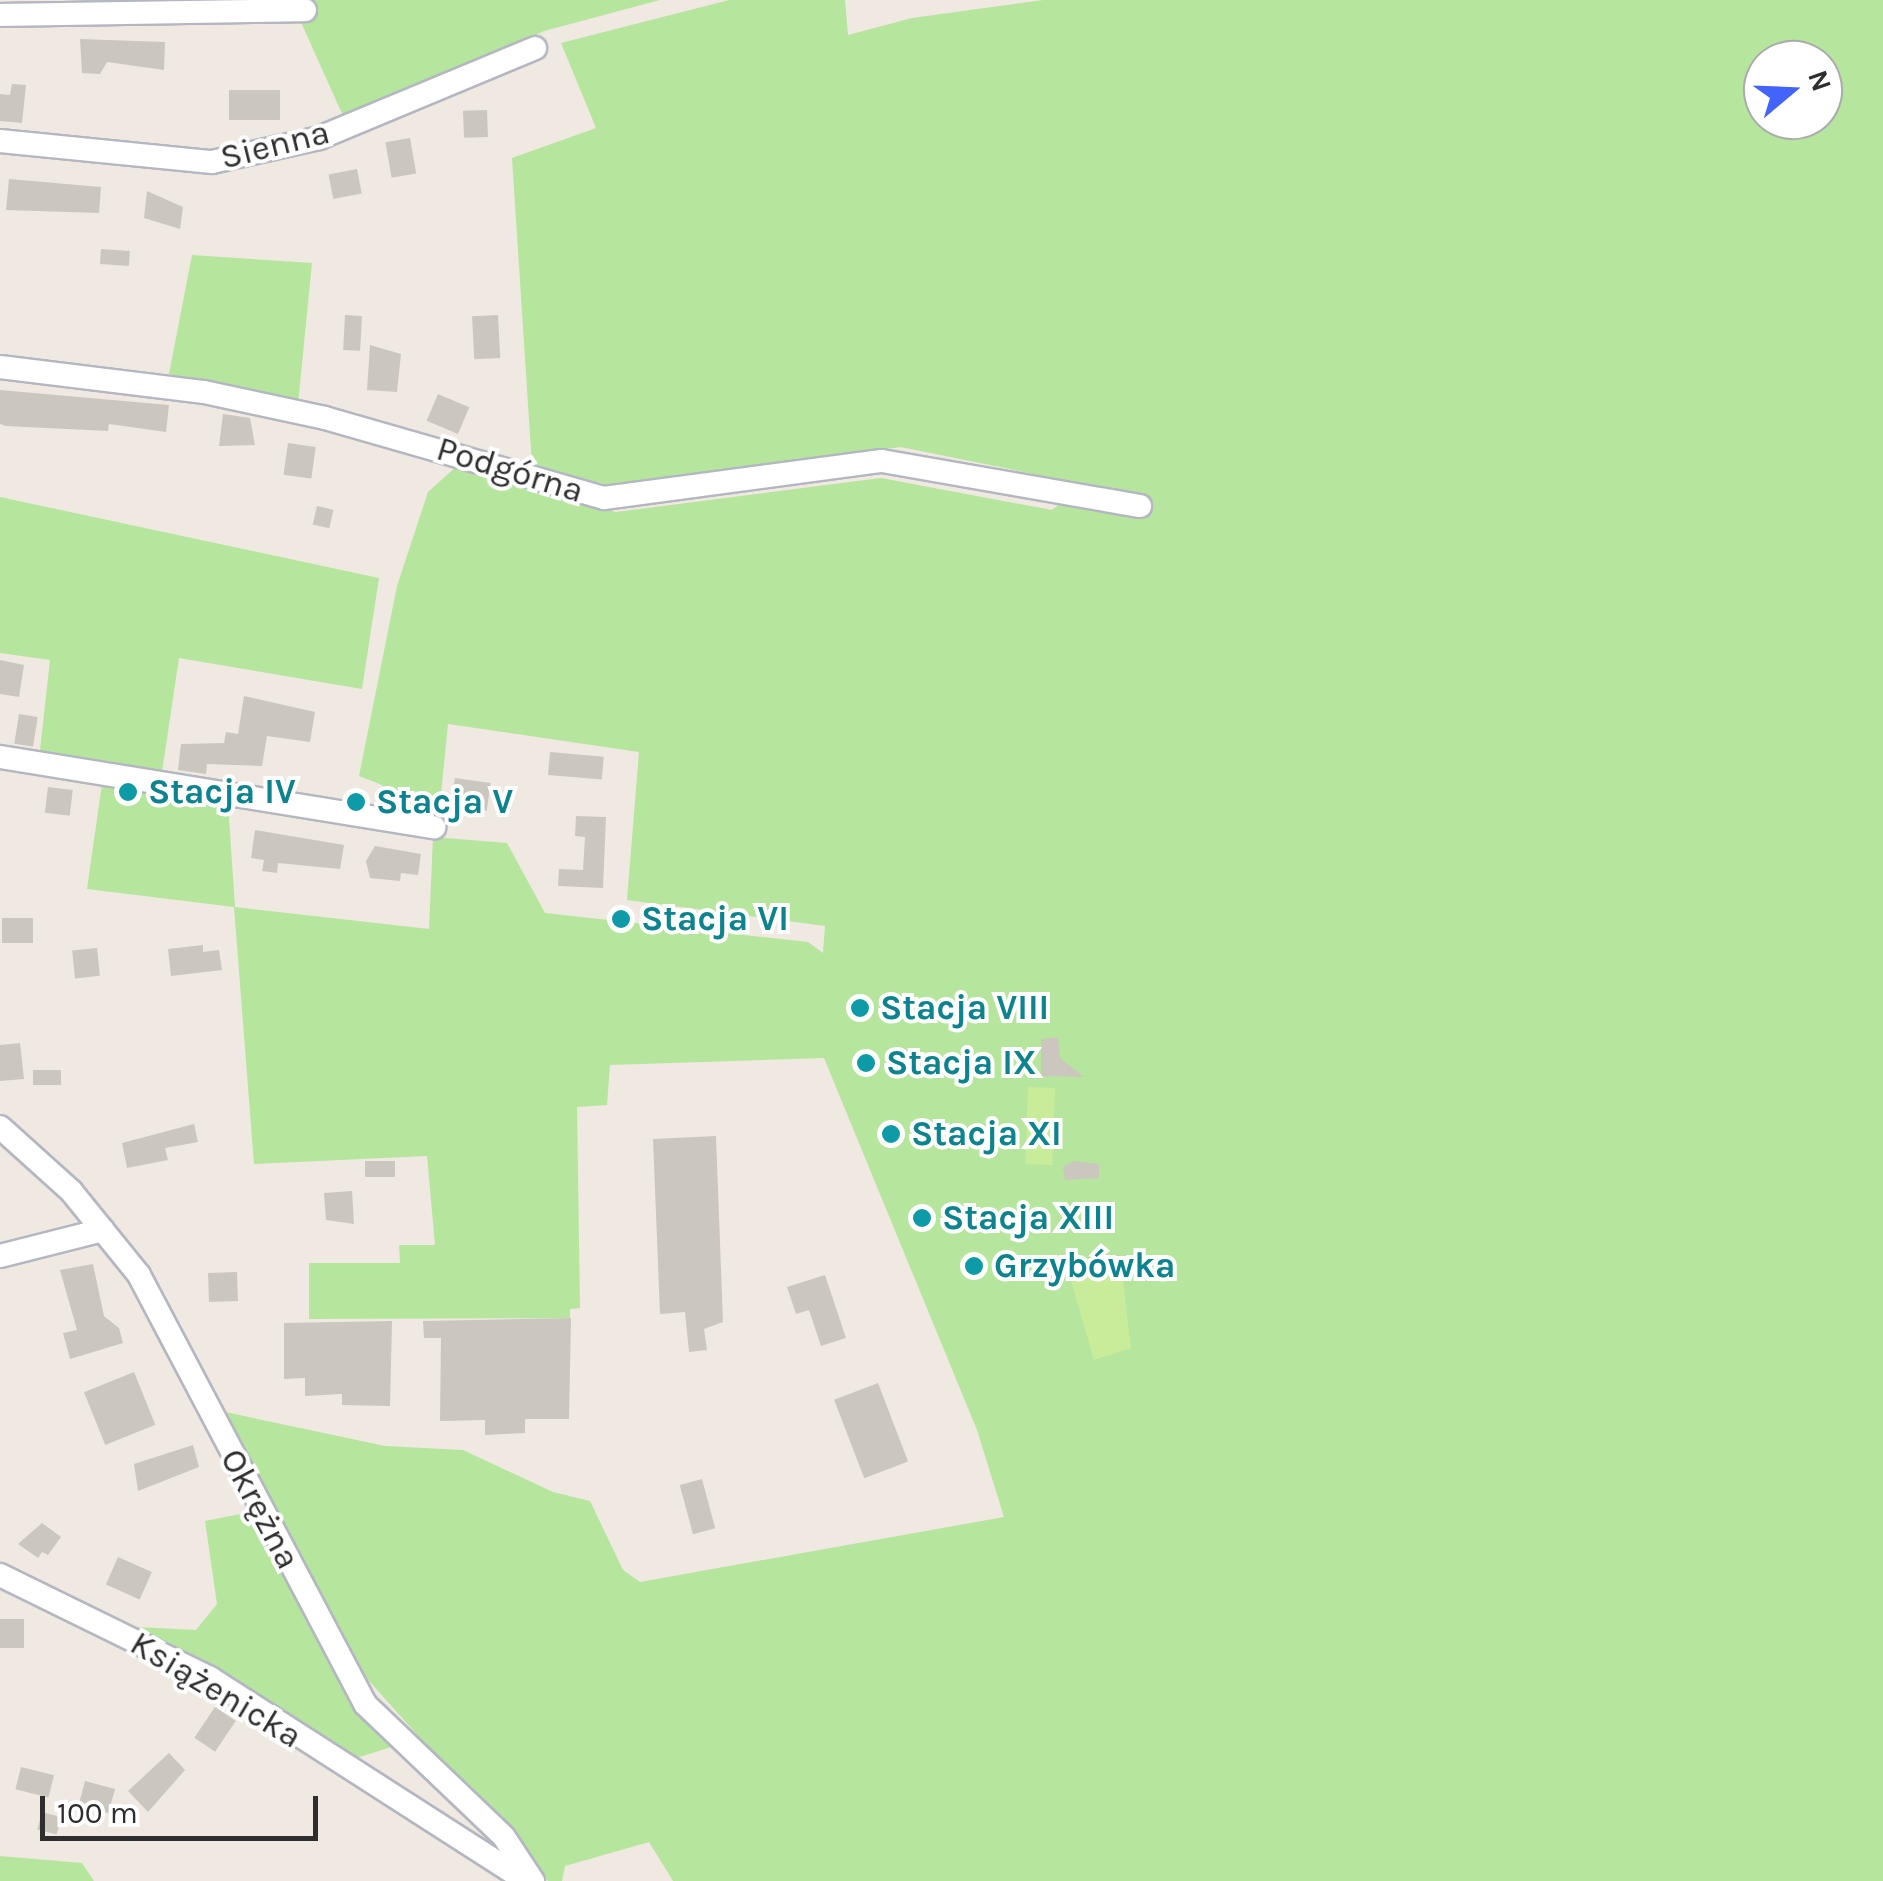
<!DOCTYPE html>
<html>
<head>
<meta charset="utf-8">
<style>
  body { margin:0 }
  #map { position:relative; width:1883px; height:1881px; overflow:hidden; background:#efe9e1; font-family:Karla,sans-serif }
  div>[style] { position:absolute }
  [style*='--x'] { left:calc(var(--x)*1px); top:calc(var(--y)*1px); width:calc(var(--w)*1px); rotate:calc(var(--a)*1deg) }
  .green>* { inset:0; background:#b6e59e }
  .pitch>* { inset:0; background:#c9ec9a; transform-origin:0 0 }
  .building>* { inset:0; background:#cbc7bf; transform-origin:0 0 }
  .roads { filter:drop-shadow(2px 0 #b4b7c1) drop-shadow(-2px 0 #b4b7c1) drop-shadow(0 2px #b4b7c1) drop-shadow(0 -2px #b4b7c1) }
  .minor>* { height:22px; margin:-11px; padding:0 11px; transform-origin:11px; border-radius:11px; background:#fff }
  .dots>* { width:28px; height:28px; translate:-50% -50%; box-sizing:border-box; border:5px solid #fff; border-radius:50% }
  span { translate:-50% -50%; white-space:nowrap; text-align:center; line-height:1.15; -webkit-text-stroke:8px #fff; paint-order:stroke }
  .street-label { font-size:35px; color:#2e2e2e }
  .culture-label { font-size:35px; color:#0d838f; font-weight:700 }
  .left { translate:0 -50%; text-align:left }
  .north { position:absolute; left:1743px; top:40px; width:100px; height:100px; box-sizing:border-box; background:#fff; border:2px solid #ababab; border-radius:50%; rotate:71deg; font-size:28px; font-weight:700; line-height:40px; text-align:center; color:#2e2e2e }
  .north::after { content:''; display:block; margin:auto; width:35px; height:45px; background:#4264fb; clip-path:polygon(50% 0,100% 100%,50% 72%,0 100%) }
  .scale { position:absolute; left:40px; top:1796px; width:278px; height:45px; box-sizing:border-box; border:5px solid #2e2e2e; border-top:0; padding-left:12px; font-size:30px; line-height:35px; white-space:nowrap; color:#2e2e2e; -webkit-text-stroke:8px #fff; paint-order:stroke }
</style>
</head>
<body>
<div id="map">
  <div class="green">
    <i style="clip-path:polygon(313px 0,660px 0,544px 31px,348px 127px,300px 20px)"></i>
    <i style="clip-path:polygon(evenodd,729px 0,845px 0,848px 35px,912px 18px,1043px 0,1883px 0,1883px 1881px,673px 1881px,649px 1842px,565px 1866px,562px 1881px,548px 1881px,353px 1663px,225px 1412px,385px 1446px,463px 1450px,553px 1492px,590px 1501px,623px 1570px,640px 1582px,1004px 1517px,977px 1430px,824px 1058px,610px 1065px,607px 1105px,577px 1107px,580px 1308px,570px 1309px,570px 1318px,309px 1319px,309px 1263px,400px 1263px,399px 1245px,435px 1245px,427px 1156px,254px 1164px,234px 907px,87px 889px,102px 784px,228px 803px,235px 907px,429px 929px,433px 837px,507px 843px,545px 913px,808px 942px,823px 953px,825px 926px,627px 900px,639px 752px,448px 724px,439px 814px,388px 809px,382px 785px,359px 776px,397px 586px,428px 492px,458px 465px,616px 512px,881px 478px,1052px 510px,1083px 484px,901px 447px,609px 485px,532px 466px,512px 158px,596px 128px,561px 43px,729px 0,1763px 60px,1823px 60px,1823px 120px,1763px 120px,1763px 60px)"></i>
    <i style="clip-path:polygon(192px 255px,312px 263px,298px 404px,169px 374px)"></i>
    <i style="clip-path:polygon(0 497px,379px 578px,362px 689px,179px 658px,161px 779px,39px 759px,50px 660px,0 653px)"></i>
    <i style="clip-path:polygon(256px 1511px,398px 1745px,353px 1759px,116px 1626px,196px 1630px,217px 1604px,205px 1521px)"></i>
    <i style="clip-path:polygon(0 1856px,82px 1863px,94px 1881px,0 1881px)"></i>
  </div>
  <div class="pitch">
    <i style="left:1028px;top:1087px;width:27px;height:77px;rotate:2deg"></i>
    <i style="clip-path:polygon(1121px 1264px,1131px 1348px,1094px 1360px,1070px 1277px)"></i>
  </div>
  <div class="building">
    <i style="clip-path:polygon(80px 39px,165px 42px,164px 70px,107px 62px,100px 74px,82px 73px)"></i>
    <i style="clip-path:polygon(12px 84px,26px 85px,22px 123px,0 121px,0 94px,10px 95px)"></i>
    <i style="left:229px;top:90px;width:51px;height:30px"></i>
    <i style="left:487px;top:110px;width:27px;height:24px;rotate:88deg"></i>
    <i style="left:410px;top:138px;width:36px;height:25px;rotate:80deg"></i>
    <i style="left:357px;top:169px;width:25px;height:29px;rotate:79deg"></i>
    <i style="clip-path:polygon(9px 179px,101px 187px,99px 213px,6px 210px)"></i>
    <i style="clip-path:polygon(147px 191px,183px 207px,180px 229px,144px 218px)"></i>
    <i style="left:101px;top:249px;width:29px;height:15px;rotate:4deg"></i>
    <i style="left:345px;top:315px;width:17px;height:35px;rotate:3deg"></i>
    <i style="left:498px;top:315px;width:43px;height:26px;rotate:87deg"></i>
    <i style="clip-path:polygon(370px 345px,401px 354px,397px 392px,367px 390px)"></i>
    <i style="clip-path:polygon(0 390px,169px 405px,166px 432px,109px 424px,108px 431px,6px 426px,0 424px)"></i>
    <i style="left:438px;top:394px;width:34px;height:29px;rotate:23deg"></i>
    <i style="clip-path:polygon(223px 414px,250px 418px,255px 445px,219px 446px)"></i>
    <i style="left:288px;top:443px;width:28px;height:32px;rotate:8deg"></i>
    <i style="left:317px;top:506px;width:17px;height:19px;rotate:13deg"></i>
    <i style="clip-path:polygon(0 660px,24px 665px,19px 697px,0 694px)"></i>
    <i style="clip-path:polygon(244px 696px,315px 712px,310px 742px,267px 736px,262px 766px,207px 764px,206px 774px,178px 770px,181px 744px,224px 743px,226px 732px,238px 734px)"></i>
    <i style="left:19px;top:714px;width:19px;height:30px;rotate:9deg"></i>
    <i style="left:550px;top:752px;width:54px;height:23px;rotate:5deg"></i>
    <i style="left:455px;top:778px;width:36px;height:28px;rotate:8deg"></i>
    <i style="left:48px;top:787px;width:25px;height:26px;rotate:7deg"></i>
    <i style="clip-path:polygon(576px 816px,606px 817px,603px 888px,558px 886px,559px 869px,583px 870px,585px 837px,575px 836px)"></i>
    <i style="clip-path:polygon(255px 830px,344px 845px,340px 869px,278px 863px,277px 873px,262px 871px,264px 860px,251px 858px)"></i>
    <i style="clip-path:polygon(375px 846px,421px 854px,418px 875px,401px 873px,400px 881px,370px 878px,366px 861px)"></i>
    <i style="left:2px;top:918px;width:31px;height:25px"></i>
    <i style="clip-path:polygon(203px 945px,203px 952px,219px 950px,222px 970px,171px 976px,168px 949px)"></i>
    <i style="left:97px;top:948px;width:28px;height:25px;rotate:84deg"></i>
    <i style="clip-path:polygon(1058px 1037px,1060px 1058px,1084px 1077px,1041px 1076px,1041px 1039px)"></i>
    <i style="clip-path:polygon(20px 1043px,24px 1079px,0 1081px,0 1045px)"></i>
    <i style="left:61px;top:1070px;width:15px;height:28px;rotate:90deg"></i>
    <i style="clip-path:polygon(194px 1124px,198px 1142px,165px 1148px,168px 1160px,127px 1168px,122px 1143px)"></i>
    <i style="clip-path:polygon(716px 1136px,723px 1322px,704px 1329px,707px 1350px,689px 1352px,685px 1312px,660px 1314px,653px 1139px)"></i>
    <i style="left:365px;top:1161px;width:30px;height:16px"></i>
    <i style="clip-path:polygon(1074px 1161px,1099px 1164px,1099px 1178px,1065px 1180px,1063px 1167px)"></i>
    <i style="clip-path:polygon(352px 1191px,354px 1224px,326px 1220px,324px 1193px)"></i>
    <i style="clip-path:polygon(93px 1264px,104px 1316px,119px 1328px,123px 1343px,70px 1359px,63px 1333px,77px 1330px,60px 1270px)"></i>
    <i style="left:237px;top:1272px;width:29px;height:29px;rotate:88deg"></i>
    <i style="clip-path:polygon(825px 1275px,846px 1338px,821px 1346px,809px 1310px,796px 1314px,787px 1287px)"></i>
    <i style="clip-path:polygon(571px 1318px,569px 1419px,525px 1419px,525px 1433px,485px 1435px,485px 1420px,440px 1421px,441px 1338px,424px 1338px,423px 1321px)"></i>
    <i style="clip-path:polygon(392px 1321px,390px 1406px,342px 1405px,342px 1394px,305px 1396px,305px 1378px,284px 1379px,284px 1323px)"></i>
    <i style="left:134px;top:1372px;width:57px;height:54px;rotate:68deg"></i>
    <i style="left:878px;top:1383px;width:84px;height:47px;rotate:69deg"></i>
    <i style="clip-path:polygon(193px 1445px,199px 1467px,138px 1491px,134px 1464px)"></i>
    <i style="left:702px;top:1479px;width:51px;height:23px;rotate:75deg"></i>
    <i style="clip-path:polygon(42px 1523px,61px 1537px,48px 1555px,42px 1552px,38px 1558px,18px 1544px)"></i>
    <i style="left:118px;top:1557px;width:37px;height:30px;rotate:24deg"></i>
    <i style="left:0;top:1619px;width:24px;height:29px"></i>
    <i style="left:215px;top:1707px;width:25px;height:37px;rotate:34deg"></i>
    <i style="clip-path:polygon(169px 1753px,185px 1770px,148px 1812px,128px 1791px)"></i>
    <i style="left:21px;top:1767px;width:34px;height:23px;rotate:14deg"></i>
    <i style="left:85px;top:1781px;width:31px;height:25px;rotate:15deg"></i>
    <i style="left:42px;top:1812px;width:20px;height:18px;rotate:15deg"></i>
  </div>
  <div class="roads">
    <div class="minor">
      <i style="--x:0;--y:15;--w:305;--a:-0.9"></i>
      <i style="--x:0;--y:141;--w:213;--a:5.7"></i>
      <i style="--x:212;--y:162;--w:110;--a:-12.6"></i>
      <i style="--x:319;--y:138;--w:234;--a:-22.6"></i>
      <i style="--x:0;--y:367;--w:206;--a:7"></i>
      <i style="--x:204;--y:392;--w:124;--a:12.1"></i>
      <i style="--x:325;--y:418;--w:290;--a:16"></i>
      <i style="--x:604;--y:498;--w:280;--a:-7.6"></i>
      <i style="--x:882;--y:461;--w:262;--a:9.9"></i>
      <i style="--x:0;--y:757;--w:440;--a:9.2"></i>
      <i style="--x:0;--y:1127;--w:96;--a:42"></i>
      <i style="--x:71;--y:1191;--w:108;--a:51"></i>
      <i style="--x:139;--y:1275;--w:485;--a:62.2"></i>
      <i style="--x:365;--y:1704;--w:192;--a:43.7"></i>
      <i style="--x:504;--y:1837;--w:53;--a:56.6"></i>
      <i style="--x:0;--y:1256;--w:106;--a:-14.2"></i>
      <i style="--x:0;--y:1575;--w:234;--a:26.1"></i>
      <i style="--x:210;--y:1678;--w:376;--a:32.7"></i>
    </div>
  </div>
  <div class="dots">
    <i style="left:128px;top:792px;background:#0f9aa8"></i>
    <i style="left:356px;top:802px;background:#0f9aa8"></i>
    <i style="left:621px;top:919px;background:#0f9aa8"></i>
    <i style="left:860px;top:1008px;background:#0f9aa8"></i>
    <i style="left:866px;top:1063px;background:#0f9aa8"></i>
    <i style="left:891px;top:1134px;background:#0f9aa8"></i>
    <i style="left:922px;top:1218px;background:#0f9aa8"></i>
    <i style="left:974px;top:1266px;background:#0f9aa8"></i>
  </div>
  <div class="street-label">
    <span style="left:275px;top:145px;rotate:-14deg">Sienna</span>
    <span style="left:510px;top:470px;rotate:17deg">Podgórna</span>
    <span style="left:260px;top:1509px;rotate:62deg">Okrężna</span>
    <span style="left:216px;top:1690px;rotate:31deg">Książenicka</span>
  </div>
  <div class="culture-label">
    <span class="left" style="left:148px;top:792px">Stacja IV</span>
    <span class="left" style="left:376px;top:802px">Stacja V</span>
    <span class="left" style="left:641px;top:919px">Stacja VI</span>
    <span class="left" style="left:880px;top:1008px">Stacja VIII</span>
    <span class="left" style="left:886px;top:1063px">Stacja IX</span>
    <span class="left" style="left:911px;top:1134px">Stacja XI</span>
    <span class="left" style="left:942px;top:1218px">Stacja XIII</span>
    <span class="left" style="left:994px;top:1266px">Grzybówka</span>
  </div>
  <div class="north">N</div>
  <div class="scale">100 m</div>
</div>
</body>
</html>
